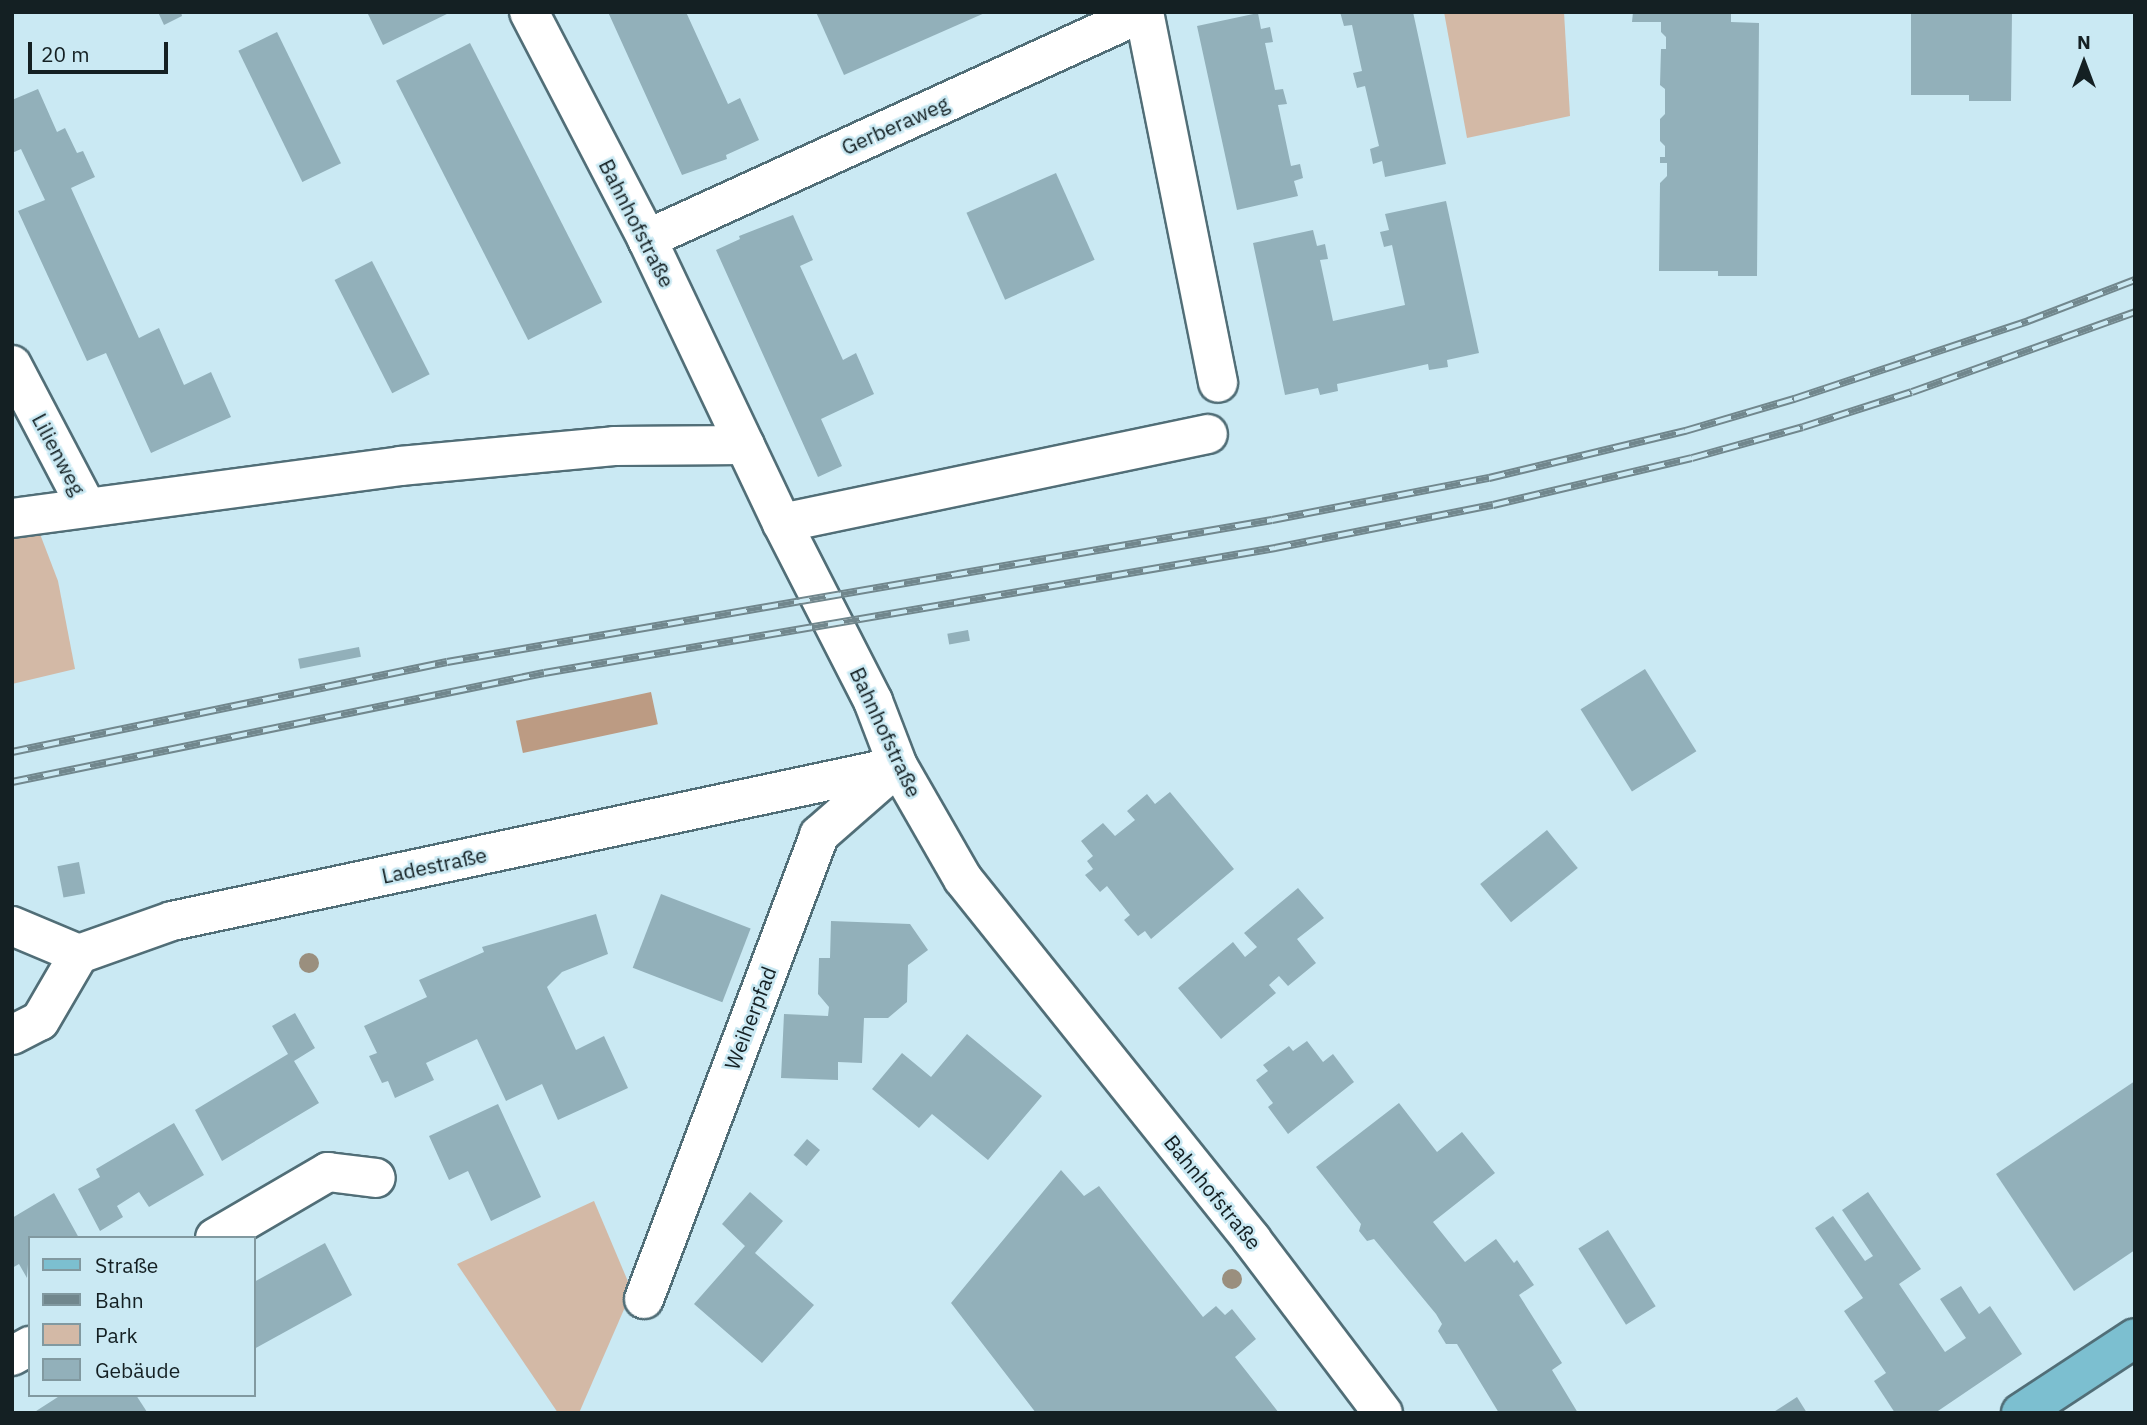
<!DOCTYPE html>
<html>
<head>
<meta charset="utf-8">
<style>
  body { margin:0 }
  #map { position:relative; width:2147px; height:1425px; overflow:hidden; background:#cae9f3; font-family:"IBM Plex Sans",sans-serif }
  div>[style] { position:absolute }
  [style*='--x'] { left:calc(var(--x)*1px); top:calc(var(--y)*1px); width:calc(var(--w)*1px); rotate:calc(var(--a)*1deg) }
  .green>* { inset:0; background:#d3b9a6 }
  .water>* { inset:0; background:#bc9b83; transform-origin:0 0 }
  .building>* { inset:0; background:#92b0ba; transform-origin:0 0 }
  .roads { filter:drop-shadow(2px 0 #516e77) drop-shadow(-2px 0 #516e77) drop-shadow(0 2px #516e77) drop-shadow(0 -2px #516e77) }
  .minor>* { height:38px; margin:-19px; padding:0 19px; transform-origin:19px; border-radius:19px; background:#fff }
  .major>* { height:38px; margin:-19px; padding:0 19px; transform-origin:19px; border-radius:19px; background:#7cbfd0 }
  .rail>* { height:8px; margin-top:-4px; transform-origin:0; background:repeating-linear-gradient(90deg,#cae9f3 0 16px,#71878d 0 32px); box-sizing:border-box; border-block:2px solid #71878d }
  .trees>* { width:20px; height:20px; margin:-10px; border-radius:50%; background:#9a8f7e }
  span { translate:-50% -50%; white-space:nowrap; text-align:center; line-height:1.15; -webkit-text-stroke:5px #cae9f3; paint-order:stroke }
  .street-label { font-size:21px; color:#142023 }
  .frame { position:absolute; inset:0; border:14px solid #142023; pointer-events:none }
  .legend { position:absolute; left:28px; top:1236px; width:228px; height:161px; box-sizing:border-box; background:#cae9f3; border:2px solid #8199a0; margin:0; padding:9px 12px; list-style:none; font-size:21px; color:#142023 }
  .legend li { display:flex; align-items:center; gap:14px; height:35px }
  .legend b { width:35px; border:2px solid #8199a0 }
  .north { position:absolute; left:2049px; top:28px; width:70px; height:70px; -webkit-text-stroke:5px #cae9f3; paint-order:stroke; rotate:0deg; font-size:19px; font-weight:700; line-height:28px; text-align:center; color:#142023 }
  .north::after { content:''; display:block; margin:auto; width:24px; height:32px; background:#142023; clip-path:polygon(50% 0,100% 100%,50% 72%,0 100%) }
  .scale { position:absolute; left:28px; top:42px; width:140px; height:32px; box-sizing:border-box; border:4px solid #142023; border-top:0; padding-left:9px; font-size:21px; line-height:24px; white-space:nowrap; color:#142023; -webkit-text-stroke:5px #cae9f3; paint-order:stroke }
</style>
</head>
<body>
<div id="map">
  <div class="green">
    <i style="clip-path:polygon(1444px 12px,1564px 12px,1570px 116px,1467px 138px)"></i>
    <i style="clip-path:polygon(40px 534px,58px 581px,75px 669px,12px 684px,12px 538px)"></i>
    <i style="clip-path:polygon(594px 1201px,632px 1291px,579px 1413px,558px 1413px,457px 1264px)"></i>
  </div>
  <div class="water">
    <i style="left:651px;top:692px;width:33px;height:138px;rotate:78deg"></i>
  </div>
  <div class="building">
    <i style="clip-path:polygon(158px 12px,181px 12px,182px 16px,164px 25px)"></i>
    <i style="clip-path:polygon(367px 12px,451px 12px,383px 45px)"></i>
    <i style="clip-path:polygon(608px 12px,686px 12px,728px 104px,740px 98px,759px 140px,726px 155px,727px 159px,682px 175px)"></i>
    <i style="clip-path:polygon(816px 12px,987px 12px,844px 75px)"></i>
    <i style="clip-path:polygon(1340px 12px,1413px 12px,1446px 164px,1385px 177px,1382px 161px,1373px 164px,1370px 149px,1379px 146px,1365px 86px,1357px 88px,1353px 73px,1362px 71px,1352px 25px,1344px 26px)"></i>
    <i style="clip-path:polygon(1633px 12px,1731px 12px,1731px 22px,1759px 23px,1757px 276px,1718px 276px,1718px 271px,1659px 271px,1660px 183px,1667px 176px,1667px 163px,1660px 163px,1660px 157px,1665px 157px,1665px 146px,1660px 141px,1660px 119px,1665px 114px,1665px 89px,1660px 85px,1661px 49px,1666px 49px,1666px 37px,1661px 32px,1661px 22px,1632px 22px)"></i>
    <i style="clip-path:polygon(1911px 12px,2012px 12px,2011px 101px,1969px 101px,1969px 95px,1911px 95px)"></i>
    <i style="clip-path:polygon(1258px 13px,1261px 29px,1270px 27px,1273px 42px,1265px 43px,1275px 90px,1283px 89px,1287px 104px,1278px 105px,1291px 166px,1300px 164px,1303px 178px,1294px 181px,1298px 196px,1237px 210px,1197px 26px)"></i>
    <i style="left:277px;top:32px;width:146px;height:43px;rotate:64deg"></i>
    <i style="left:470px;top:43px;width:291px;height:83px;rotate:63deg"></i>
    <i style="clip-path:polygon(38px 89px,57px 132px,65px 128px,77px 153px,83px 151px,95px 177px,71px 188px,139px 338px,159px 328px,184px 385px,211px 372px,231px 417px,151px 453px,106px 353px,87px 361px,18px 211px,45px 200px,21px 149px,12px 153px,12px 100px)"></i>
    <i style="left:1056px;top:173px;width:95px;height:98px;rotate:66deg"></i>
    <i style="clip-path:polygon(1446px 201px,1479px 353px,1447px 360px,1448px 367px,1429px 370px,1428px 364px,1337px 384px,1338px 391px,1320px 395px,1318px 388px,1285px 395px,1253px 243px,1313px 230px,1317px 246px,1325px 244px,1328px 259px,1320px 260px,1333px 321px,1405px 305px,1392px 245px,1384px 247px,1380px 232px,1389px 230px,1385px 214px)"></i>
    <i style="clip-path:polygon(793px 215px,813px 260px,800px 266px,843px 360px,856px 353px,874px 394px,821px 419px,842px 466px,818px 477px,716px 250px,740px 239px,739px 236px)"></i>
    <i style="left:372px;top:261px;width:127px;height:42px;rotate:63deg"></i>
    <i style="left:968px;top:630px;width:11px;height:21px;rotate:80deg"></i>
    <i style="left:359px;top:647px;width:10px;height:62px;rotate:79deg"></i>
    <i style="left:1645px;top:669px;width:97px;height:76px;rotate:58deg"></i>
    <i style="clip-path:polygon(1170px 792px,1234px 869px,1151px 939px,1145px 931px,1138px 936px,1124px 920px,1130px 915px,1107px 886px,1100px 892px,1085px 875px,1093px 869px,1087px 861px,1093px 856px,1081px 841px,1103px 823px,1115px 836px,1135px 820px,1127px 811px,1147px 794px,1155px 804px)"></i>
    <i style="left:1547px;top:830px;width:49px;height:86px;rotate:51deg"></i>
    <i style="left:79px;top:862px;width:32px;height:22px;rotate:79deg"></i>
    <i style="clip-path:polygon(1298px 888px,1324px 918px,1297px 939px,1316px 963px,1288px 986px,1279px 976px,1269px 985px,1276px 993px,1221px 1039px,1178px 988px,1233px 942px,1245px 957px,1257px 947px,1244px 933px)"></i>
    <i style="left:661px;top:894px;width:96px;height:79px;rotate:21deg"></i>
    <i style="clip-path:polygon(596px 914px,608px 954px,562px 972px,547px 987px,576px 1050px,604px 1036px,628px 1088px,558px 1120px,542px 1084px,506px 1101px,477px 1039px,426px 1063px,434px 1080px,395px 1098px,388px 1081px,382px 1083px,369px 1056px,377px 1053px,364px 1026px,427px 997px,419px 980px,484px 952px,482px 947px)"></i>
    <i style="clip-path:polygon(831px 921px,910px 924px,928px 950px,908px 965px,907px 1002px,888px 1018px,864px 1018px,862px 1063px,838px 1062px,838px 1080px,781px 1078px,784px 1014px,828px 1016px,829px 1007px,818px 994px,819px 958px,830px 958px)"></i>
    <i style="clip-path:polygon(295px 1013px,315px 1048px,294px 1061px,319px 1103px,222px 1161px,195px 1110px,288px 1054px,272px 1026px)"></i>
    <i style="clip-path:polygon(967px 1034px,1042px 1096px,988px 1160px,932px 1114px,919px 1128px,872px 1089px,902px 1053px,931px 1077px)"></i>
    <i style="clip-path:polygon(1307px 1041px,1323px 1062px,1333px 1054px,1354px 1082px,1288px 1134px,1268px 1107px,1273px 1103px,1256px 1080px,1268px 1071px,1263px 1065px,1289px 1046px,1293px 1051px)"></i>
    <i style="clip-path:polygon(2135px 1081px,2135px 1250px,2074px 1291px,1996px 1174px)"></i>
    <i style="clip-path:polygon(1399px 1103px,1437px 1152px,1462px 1132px,1495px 1173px,1433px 1222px,1465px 1262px,1496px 1239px,1514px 1263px,1517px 1260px,1534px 1285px,1519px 1295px,1562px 1363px,1552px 1370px,1578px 1413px,1499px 1413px,1457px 1344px,1446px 1344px,1438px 1331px,1442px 1324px,1436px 1314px,1374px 1239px,1367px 1241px,1359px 1231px,1361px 1224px,1316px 1167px)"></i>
    <i style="clip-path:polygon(498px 1104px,541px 1197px,491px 1221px,468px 1171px,449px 1180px,429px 1136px)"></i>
    <i style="clip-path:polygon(174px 1123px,204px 1175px,149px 1207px,139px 1192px,117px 1206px,123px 1217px,100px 1231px,78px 1189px,100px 1177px,96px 1169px)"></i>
    <i style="left:807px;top:1139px;width:17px;height:21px;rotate:40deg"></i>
    <i style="clip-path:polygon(1061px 1170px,1084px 1196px,1099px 1186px,1203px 1317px,1216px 1306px,1225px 1315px,1232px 1309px,1256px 1339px,1235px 1357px,1279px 1413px,1036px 1413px,951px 1303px)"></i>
    <i style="clip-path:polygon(750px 1192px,783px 1221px,755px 1253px,814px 1305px,762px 1363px,694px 1304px,745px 1246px,722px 1224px)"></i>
    <i style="clip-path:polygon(1868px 1192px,1921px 1269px,1899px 1284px,1945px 1352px,1966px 1338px,1940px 1299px,1961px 1286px,1979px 1314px,1990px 1306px,2022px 1354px,1935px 1413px,1895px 1413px,1874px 1381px,1886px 1373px,1844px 1311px,1863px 1298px,1815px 1228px,1833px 1216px,1865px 1261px,1873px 1256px,1842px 1210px)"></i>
    <i style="clip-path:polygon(54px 1193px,79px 1238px,30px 1238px,27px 1278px,19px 1264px,12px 1268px,12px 1218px)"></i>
    <i style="left:1608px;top:1230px;width:90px;height:35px;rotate:58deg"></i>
    <i style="clip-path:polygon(325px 1243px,352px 1295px,254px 1349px,254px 1282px)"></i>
    <i style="clip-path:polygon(61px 1395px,136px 1395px,147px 1412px,33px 1413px)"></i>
    <i style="clip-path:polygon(1797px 1397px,1807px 1413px,1772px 1413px)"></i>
  </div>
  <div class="roads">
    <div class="minor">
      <i style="--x:529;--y:12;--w:256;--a:62.5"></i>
      <i style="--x:647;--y:239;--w:314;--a:64.6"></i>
      <i style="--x:782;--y:523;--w:200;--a:62.9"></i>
      <i style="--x:873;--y:701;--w:70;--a:69"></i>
      <i style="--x:898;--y:766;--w:130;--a:60.1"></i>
      <i style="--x:963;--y:879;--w:462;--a:51.3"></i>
      <i style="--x:1252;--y:1240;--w:217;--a:52.9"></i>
      <i style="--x:1144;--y:12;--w:378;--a:78.7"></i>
      <i style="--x:647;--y:239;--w:546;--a:-24.55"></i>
      <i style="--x:12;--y:365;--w:159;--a:62.3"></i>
      <i style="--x:12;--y:518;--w:391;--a:-7.6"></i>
      <i style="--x:400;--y:466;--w:215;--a:-5.3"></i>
      <i style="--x:614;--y:446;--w:131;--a:-0.4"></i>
      <i style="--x:782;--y:523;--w:435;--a:-11.8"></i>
      <i style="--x:12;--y:926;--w:73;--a:22.7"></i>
      <i style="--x:12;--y:1035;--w:31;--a:-27"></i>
      <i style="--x:40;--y:1021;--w:78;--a:-59.8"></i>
      <i style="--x:79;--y:954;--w:99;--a:-19.5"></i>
      <i style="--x:172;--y:921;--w:742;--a:-12.05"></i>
      <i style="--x:215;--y:1238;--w:131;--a:-30.3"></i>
      <i style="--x:328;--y:1172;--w:48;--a:7.1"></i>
      <i style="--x:644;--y:1299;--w:496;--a:-69.3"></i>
      <i style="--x:819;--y:835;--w:96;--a:-41.2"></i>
      <i style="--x:12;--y:1356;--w:21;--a:-29"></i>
    </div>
    <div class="major">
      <i style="--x:2021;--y:1413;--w:136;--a:-33.3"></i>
    </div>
  </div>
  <div class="rail">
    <i style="--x:12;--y:752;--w:444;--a:-11.7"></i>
    <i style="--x:447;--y:662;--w:837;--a:-9.77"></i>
    <i style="--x:1272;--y:520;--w:221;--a:-11"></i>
    <i style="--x:1489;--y:478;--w:202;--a:-13.5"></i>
    <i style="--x:1685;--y:431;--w:114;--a:-16.4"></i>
    <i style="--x:1794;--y:399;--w:247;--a:-18.4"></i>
    <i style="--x:2028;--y:321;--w:115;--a:-21"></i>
    <i style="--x:12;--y:782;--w:543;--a:-11.58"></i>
    <i style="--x:544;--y:673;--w:742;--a:-9.7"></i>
    <i style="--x:1275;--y:548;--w:222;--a:-11.2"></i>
    <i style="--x:1493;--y:505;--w:204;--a:-13.3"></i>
    <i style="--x:1692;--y:458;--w:115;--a:-15.6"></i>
    <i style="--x:1803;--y:427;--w:114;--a:-17.8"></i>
    <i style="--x:1912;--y:392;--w:237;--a:-19.7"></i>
  </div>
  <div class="trees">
    <i style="left:309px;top:963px"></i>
    <i style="left:1232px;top:1279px"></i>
  </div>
  <div class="street-label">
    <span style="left:895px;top:125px;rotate:-24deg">Gerberaweg</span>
    <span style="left:637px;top:223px;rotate:63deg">Bahnhofstraße</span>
    <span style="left:59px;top:454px;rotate:62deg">Lilienweg</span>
    <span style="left:886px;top:732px;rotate:65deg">Bahnhofstraße</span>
    <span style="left:434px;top:865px;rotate:-12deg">Ladestraße</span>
    <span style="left:750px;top:1018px;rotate:-69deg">Weiherpfad</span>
    <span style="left:1213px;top:1192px;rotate:51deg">Bahnhofstraße</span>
  </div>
  <div class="frame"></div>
  <ul class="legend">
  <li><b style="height:9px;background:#7cbfd0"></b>Straße</li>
  <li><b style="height:9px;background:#71878d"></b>Bahn</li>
  <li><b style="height:19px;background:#d3b9a6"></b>Park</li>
  <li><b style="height:19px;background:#92b0ba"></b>Gebäude</li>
  </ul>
  <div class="north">N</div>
  <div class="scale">20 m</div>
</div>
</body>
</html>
